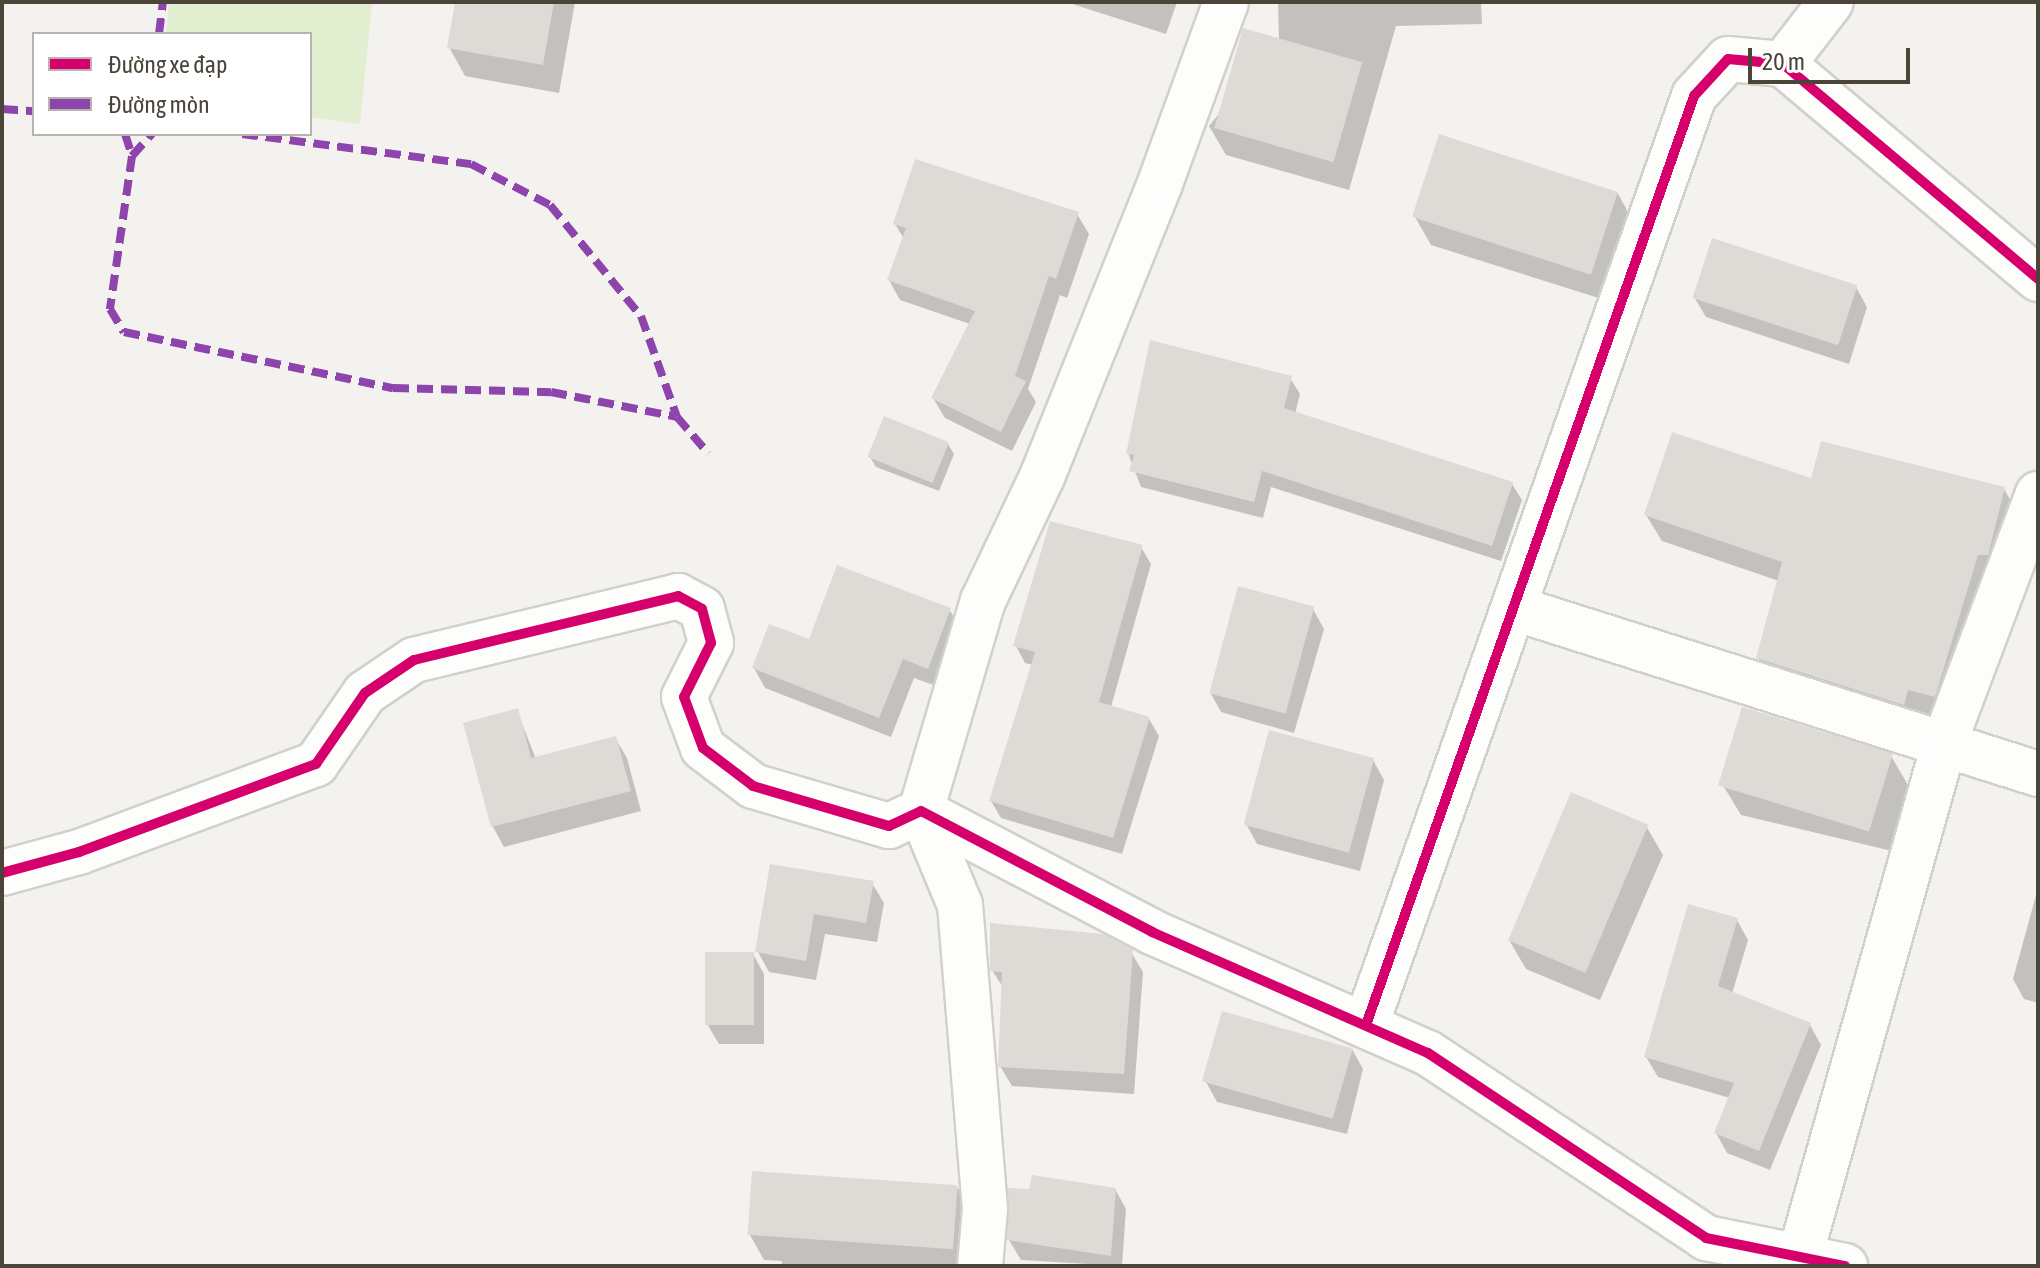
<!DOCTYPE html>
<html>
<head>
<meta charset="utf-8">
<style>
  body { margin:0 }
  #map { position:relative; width:2040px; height:1268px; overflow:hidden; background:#f4f2ee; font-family:"Asap Condensed",sans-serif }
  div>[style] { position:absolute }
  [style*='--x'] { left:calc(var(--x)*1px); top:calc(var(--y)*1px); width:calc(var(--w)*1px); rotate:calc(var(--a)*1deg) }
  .green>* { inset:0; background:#e1eecf }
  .shadow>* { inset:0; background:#0003 }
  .building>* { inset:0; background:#dedbd6; transform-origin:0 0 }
  .roads { filter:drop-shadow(2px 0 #d2d0cb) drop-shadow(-2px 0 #d2d0cb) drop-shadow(0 2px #d2d0cb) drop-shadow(0 -2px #d2d0cb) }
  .minor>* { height:44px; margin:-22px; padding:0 22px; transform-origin:22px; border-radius:22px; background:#fdfdfc }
  .quiet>* { height:8px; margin-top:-4px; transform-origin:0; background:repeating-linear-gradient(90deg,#8e44ad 0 16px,transparent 0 24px) }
  .cycleway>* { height:10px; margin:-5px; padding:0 5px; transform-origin:5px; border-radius:5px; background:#d6006c }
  span { translate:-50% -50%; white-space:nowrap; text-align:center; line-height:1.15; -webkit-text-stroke:7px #fff; paint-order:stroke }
  .frame { position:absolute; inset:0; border:4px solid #4b4439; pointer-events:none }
  .legend { position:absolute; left:32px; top:32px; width:280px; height:104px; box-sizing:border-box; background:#fff; border:2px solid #b7b4b0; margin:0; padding:10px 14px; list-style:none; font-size:24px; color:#4b4439 }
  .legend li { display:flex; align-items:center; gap:16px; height:40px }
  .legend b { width:40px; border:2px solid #b7b4b0 }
  .scale { position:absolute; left:1748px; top:48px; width:162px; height:36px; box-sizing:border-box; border:4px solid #4b4439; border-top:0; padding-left:10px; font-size:24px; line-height:28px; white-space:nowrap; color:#4b4439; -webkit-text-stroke:6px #fff; paint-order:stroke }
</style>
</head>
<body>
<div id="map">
  <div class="green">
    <i style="clip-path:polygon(169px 2px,372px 2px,360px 124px,310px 117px,310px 34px,166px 34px)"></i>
  </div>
  <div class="shadow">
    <i style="clip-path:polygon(457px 2px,575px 2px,559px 93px,465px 76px,449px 47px)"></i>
    <i style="clip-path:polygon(1066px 2px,1177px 2px,1166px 34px)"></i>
    <i style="clip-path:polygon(1278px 2px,1481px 2px,1482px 24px,1396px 26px,1349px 190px,1226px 155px,1209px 126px,1279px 40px)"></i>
    <i style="clip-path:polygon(1617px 192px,1633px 221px,1608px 301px,1431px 245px,1415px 217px)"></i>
    <i style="clip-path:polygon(1077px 214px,1089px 234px,1067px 298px,1060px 295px,1028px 389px,1036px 402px,1012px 451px,945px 418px,933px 398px,970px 324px,900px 300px,889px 280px,904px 239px,895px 224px)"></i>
    <i style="clip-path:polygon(1856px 287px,1867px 307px,1849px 364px,1706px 317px,1694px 297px)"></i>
    <i style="clip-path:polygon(1290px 378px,1300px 394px,1295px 414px,1512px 484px,1522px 500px,1501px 561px,1271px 487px,1263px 518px,1141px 487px,1128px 453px)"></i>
    <i style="clip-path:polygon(948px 444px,954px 454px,939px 491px,876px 467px,870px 457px)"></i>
    <i style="clip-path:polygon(1813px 481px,2004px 489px,2019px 515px,1950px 722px,1773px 684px,1758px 658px,1779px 581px,1662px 541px,1646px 515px)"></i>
    <i style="clip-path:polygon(1141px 547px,1151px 564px,1111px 707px,1149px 719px,1159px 736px,1122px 854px,1001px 818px,991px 801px,1033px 665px,1025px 663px,1016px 646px)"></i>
    <i style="clip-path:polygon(949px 609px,961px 629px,939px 687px,914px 678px,891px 737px,765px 688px,754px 668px,810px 641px)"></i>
    <i style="clip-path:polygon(1313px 609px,1324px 629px,1294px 733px,1221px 712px,1210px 692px)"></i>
    <i style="clip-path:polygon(517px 711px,536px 759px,615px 738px,627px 758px,641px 811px,504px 847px,493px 827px,465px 725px)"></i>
    <i style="clip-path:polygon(1891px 756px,1908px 785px,1892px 851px,1741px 815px,1724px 787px)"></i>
    <i style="clip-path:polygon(1373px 760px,1384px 780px,1360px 871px,1257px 844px,1246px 824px)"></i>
    <i style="clip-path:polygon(1646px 826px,1663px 855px,1600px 1000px,1526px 969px,1509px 940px)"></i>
    <i style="clip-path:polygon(771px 866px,872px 883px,884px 903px,877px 942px,825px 934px,816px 980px,769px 972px,758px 952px)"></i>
    <i style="clip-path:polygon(2038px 888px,2038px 1003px,2024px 999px,2013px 979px)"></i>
    <i style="clip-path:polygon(1737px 920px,1748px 940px,1732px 994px,1810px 1025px,1821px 1045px,1770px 1170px,1727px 1153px,1716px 1133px,1730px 1098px,1658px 1077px,1646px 1057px)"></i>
    <i style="clip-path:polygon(1131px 952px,1143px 972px,1134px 1094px,1012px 1086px,1000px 1066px,1004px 989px,992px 970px)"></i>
    <i style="clip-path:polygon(753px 954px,764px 974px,764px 1044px,719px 1044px,707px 1024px)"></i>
    <i style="clip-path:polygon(1352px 1049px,1363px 1069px,1347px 1134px,1217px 1102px,1206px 1082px)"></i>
    <i style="clip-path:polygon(957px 1187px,971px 1212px,969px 1266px,781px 1266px,782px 1261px,764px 1260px,750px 1235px)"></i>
    <i style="clip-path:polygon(1115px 1189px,1126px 1209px,1122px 1266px,1021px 1260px,1009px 1240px)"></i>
  </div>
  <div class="building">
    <i style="clip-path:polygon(455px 2px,554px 2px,543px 65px,447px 48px)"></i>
    <i style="left:1243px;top:28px;width:124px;height:104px;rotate:16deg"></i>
    <i style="left:1439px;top:134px;width:188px;height:87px;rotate:18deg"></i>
    <i style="clip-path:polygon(915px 159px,1079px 212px,1056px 279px,1049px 276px,1015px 376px,1026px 381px,1001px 432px,931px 398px,975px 311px,887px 280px,906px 228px,893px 224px)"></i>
    <i style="left:1712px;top:238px;width:153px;height:63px;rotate:18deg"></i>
    <i style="clip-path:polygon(1150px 340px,1292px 376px,1284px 408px,1513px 482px,1492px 546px,1262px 471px,1254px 502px,1129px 471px,1134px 455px,1126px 454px)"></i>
    <i style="left:884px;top:416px;width:70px;height:44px;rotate:22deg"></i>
    <i style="clip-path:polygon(1672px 432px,1811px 478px,1821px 441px,2005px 487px,1988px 555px,1978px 555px,1935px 697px,1908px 690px,1904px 705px,1756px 658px,1782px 562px,1644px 515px)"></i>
    <i style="clip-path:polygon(1050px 521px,1143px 545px,1099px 702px,1150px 717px,1113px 838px,989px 801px,1035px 652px,1013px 646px)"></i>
    <i style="clip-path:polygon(837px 565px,951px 608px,928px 669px,903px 659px,879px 718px,752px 668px,769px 624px,809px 639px)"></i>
    <i style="left:1238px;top:586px;width:79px;height:111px;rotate:15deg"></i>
    <i style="left:1742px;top:707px;width:158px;height:82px;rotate:17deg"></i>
    <i style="clip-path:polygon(518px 708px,531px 758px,616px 736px,631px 791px,491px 827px,463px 723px)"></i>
    <i style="left:1269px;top:730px;width:109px;height:98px;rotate:15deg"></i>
    <i style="left:1571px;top:792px;width:84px;height:161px;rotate:23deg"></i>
    <i style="clip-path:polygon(770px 864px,874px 881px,866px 923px,814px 914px,806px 961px,755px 952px)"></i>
    <i style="clip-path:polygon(1688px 904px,1738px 918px,1718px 986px,1811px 1023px,1759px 1151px,1714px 1133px,1734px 1083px,1644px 1057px)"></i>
    <i style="clip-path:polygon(990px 923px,1103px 934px,1133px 950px,1124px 1074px,998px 1067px,1002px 972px,990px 971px)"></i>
    <i style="left:705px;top:952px;width:49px;height:73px"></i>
    <i style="left:1222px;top:1011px;width:136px;height:73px;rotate:16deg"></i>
    <i style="left:752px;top:1171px;width:206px;height:64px;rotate:4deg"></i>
    <i style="clip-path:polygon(1032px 1175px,1116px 1188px,1111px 1256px,1007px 1240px,1008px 1188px,1029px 1189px)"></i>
  </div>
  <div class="roads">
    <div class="minor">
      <i style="--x:1783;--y:64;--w:78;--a:-52.3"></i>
      <i style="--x:1514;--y:608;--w:550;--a:17.58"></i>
      <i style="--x:2;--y:873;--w:80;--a:-15.3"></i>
      <i style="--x:79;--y:852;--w:253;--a:-20.4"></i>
      <i style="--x:316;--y:764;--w:86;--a:-55.4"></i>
      <i style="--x:365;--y:693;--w:59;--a:-34"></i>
      <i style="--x:414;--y:660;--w:272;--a:-13.6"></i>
      <i style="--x:678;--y:596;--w:27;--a:28"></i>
      <i style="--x:702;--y:609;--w:35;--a:75"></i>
      <i style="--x:711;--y:643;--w:60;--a:116.6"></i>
      <i style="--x:684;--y:697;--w:54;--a:69.6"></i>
      <i style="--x:703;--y:748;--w:63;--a:37.2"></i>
      <i style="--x:753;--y:786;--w:142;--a:16.4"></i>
      <i style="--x:889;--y:826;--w:35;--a:-25"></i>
      <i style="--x:921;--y:811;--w:261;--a:27.6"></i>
      <i style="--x:1152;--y:932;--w:301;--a:23.7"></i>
      <i style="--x:1428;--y:1053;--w:334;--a:33.6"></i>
      <i style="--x:1706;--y:1238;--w:142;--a:11.4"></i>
      <i style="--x:1366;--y:1025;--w:985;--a:-70.55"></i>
      <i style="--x:1694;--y:96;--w:50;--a:-47.4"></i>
      <i style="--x:1728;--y:59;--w:55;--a:5.2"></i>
      <i style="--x:1783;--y:64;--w:334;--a:40.1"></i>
      <i style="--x:1800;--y:1256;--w:535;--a:-74.28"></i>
      <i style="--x:1945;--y:741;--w:264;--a:-69.4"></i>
      <i style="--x:980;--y:1266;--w:57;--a:-85"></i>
      <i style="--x:985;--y:1209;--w:305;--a:-94.7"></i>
      <i style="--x:960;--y:905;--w:102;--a:-112.5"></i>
      <i style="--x:921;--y:811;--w:219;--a:-73.6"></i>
      <i style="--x:983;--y:601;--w:137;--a:-64.6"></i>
      <i style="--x:1042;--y:477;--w:314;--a:-68.1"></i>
      <i style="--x:1159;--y:186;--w:196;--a:-70"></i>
    </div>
  </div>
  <div class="quiet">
    <i style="--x:159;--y:34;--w:32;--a:-83"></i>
    <i style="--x:2;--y:109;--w:32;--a:4"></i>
    <i style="--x:125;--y:134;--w:23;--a:72"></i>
    <i style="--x:132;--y:156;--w:155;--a:98.2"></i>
    <i style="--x:110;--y:309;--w:27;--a:59"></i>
    <i style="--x:124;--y:332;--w:275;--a:11.8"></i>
    <i style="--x:393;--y:388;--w:158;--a:1.5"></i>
    <i style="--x:551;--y:392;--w:128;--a:11.2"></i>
    <i style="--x:242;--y:134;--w:231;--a:7.5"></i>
    <i style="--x:471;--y:164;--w:89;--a:27.4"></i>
    <i style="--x:550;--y:205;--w:144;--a:50.7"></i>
    <i style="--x:641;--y:316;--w:107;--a:70.4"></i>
    <i style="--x:677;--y:417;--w:48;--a:49.3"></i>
    <i style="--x:132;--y:156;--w:30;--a:-48"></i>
  </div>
  <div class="cycleway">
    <i style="--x:2;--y:873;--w:80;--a:-15.3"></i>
    <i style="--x:79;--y:852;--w:253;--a:-20.4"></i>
    <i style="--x:316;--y:764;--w:86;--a:-55.4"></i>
    <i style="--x:365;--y:693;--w:59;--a:-34"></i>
    <i style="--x:414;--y:660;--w:272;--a:-13.6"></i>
    <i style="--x:678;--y:596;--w:27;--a:28"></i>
    <i style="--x:702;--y:609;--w:35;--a:75"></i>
    <i style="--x:711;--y:643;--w:60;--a:116.6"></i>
    <i style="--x:684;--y:697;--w:54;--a:69.6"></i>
    <i style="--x:703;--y:748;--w:63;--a:37.2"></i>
    <i style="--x:753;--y:786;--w:142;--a:16.4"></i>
    <i style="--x:889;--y:826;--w:35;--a:-25"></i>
    <i style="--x:921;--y:811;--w:261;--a:27.6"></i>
    <i style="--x:1152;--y:932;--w:301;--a:23.7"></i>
    <i style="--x:1428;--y:1053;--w:334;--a:33.6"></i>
    <i style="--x:1706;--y:1238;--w:142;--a:11.4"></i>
    <i style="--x:1366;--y:1025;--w:985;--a:-70.55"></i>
    <i style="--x:1694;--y:96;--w:50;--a:-47.4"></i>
    <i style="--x:1728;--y:59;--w:55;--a:5.2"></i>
    <i style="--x:1783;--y:64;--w:334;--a:40.1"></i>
  </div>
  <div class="frame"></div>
  <ul class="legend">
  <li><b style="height:10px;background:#d6006c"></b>Đường xe đạp</li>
  <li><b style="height:10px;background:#8e44ad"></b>Đường mòn</li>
  </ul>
  <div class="scale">20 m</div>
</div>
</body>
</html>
